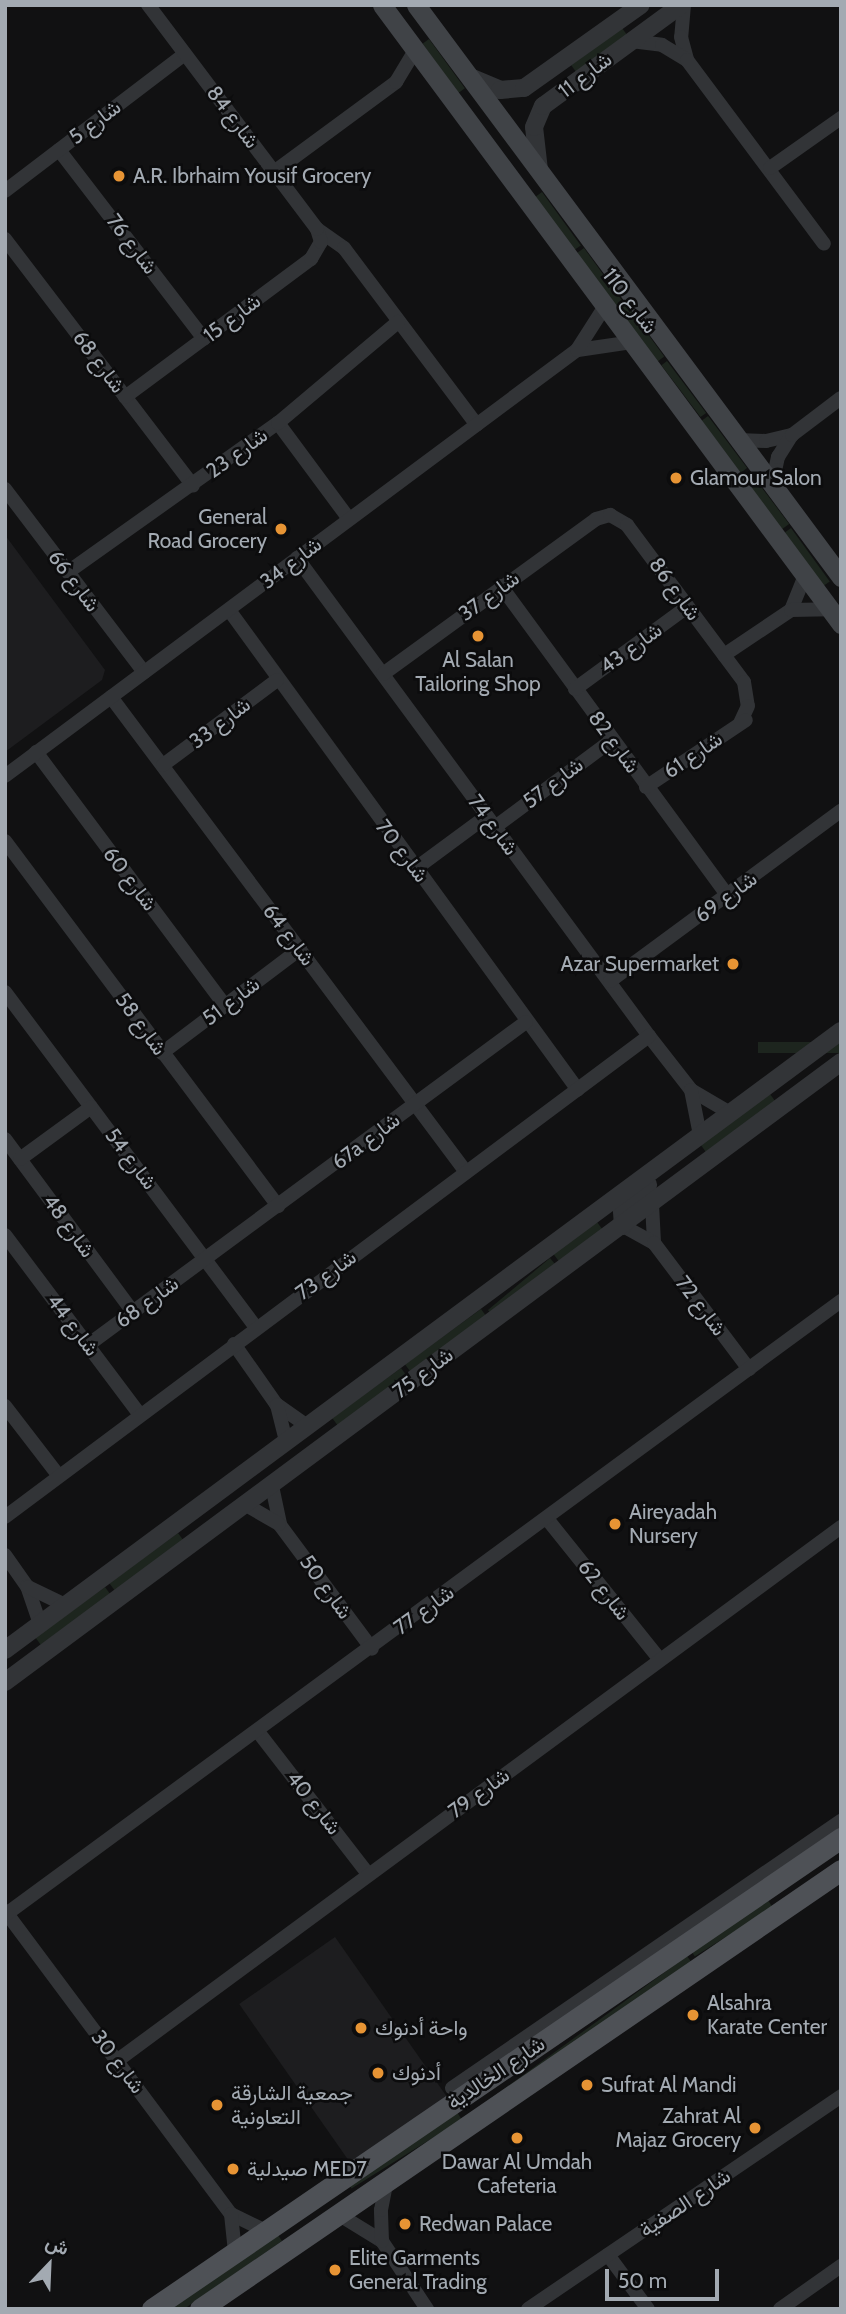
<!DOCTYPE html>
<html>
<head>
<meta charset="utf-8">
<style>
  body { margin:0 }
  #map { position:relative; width:846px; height:2314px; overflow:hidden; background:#111112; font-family:Cabin,Vazirmatn,sans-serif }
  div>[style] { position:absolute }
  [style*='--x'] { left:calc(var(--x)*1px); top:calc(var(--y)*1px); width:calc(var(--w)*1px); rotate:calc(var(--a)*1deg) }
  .built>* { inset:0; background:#1d1d1f; transform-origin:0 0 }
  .green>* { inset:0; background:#1d251e; transform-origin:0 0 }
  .minor>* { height:14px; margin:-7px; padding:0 7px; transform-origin:7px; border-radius:7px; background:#323437 }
  .tertiary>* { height:18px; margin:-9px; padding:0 9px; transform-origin:9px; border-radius:9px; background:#323437 }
  .secondary>* { height:19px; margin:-9.5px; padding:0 9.5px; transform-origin:9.5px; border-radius:9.5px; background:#404347 }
  .primary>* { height:21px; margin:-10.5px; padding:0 10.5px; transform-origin:10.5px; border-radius:10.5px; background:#4e5156 }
  .dots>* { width:19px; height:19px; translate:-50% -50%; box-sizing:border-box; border:4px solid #0c0c0d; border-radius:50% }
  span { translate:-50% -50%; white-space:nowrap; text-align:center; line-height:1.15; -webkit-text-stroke:5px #0c0c0d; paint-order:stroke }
  .street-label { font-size:21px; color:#a3aab2 }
  .poi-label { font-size:21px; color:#a3aab2 }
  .left { translate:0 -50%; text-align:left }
  .right { translate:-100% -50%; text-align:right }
  .frame { position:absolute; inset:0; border:7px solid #a3aab2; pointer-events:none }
  .north { position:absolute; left:14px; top:2230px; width:70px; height:70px; -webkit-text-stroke:5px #0c0c0d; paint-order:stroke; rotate:23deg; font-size:19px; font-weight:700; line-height:28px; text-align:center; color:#a3aab2 }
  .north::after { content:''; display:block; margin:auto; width:24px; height:32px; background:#a3aab2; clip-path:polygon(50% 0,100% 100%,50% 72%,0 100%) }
  .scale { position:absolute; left:605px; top:2269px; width:114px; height:32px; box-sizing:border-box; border:4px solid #a3aab2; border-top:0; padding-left:9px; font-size:21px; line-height:24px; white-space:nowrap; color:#a3aab2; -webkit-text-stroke:5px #0c0c0d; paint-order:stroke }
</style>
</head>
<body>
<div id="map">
  <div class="built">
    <i style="clip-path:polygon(5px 535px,105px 670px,102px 680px,5px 752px)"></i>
    <i style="left:335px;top:1937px;width:196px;height:117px;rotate:55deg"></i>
  </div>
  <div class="green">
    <i style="left:622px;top:28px;width:9px;height:63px;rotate:54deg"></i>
    <i style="left:429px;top:39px;width:61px;height:8px;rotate:54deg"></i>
    <i style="left:542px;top:192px;width:66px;height:8px;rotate:54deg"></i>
    <i style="left:584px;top:248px;width:66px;height:9px;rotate:54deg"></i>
    <i style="left:626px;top:304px;width:65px;height:9px;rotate:54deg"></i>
    <i style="left:667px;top:361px;width:65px;height:7px;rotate:53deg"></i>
    <i style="left:708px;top:416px;width:65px;height:8px;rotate:53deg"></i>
    <i style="left:750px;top:472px;width:65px;height:9px;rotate:53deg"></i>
    <i style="left:791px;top:528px;width:66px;height:8px;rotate:54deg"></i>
    <i style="left:841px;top:1042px;width:11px;height:83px;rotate:90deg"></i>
    <i style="left:770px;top:1094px;width:9px;height:86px;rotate:54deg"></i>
    <i style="left:597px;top:1222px;width:9px;height:54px;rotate:54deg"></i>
    <i style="left:550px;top:1258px;width:8px;height:81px;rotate:50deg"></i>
    <i style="left:481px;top:1309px;width:9px;height:94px;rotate:54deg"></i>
    <i style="left:401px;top:1368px;width:9px;height:85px;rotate:54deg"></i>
    <i style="left:178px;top:1533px;width:9px;height:85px;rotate:54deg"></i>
    <i style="left:105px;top:1587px;width:9px;height:86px;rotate:54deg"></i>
    <i style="left:768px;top:1900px;width:9px;height:92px;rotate:58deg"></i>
    <i style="left:687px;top:1956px;width:9px;height:274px;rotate:54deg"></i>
    <i style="left:457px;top:2112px;width:9px;height:130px;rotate:58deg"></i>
    <i style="clip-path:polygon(278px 2235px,282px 2241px,184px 2309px,169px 2309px)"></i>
  </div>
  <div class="minor">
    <i style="--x:684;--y:5;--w:32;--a:95"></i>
    <i style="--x:681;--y:37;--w:24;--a:75"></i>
    <i style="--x:631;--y:41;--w:31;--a:7"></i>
    <i style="--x:662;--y:45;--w:29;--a:31"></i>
    <i style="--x:687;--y:60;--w:229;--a:53.3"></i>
    <i style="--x:59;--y:150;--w:238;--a:52.5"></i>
    <i style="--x:770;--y:168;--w:87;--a:-35.2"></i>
    <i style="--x:274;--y:172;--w:152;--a:-36.4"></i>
    <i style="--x:396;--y:82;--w:37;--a:-59"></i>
    <i style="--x:5;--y:191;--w:226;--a:-37.3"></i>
    <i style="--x:317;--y:229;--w:33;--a:35"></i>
    <i style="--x:344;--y:248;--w:221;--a:53.1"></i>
    <i style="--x:5;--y:239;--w:310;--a:52.7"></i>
    <i style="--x:578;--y:350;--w:56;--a:-8.3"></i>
    <i style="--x:125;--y:397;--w:232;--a:-36.6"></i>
    <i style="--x:311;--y:259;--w:20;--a:-60"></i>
    <i style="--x:321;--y:242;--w:14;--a:-107"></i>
    <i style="--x:317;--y:229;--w:281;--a:-127"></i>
    <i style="--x:278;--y:423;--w:119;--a:53.5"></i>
    <i style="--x:738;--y:440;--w:28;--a:2"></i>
    <i style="--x:766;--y:441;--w:27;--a:-13"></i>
    <i style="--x:772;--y:485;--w:29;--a:-78"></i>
    <i style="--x:778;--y:457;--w:26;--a:-58"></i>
    <i style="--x:792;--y:435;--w:61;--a:-37.1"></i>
    <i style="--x:5;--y:489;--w:230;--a:52.8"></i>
    <i style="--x:297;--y:558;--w:594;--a:53.63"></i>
    <i style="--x:649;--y:1036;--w:68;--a:52.1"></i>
    <i style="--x:691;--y:1090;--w:45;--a:30.5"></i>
    <i style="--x:68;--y:572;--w:257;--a:-35.4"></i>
    <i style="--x:278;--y:423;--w:157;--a:-40.1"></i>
    <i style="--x:501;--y:586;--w:384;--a:53.8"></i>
    <i style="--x:229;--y:610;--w:593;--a:53.98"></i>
    <i style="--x:791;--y:610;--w:38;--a:-68"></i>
    <i style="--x:724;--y:655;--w:81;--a:-33.9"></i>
    <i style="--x:791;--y:610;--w:39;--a:-1"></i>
    <i style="--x:383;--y:674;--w:263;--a:-36"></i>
    <i style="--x:596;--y:519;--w:15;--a:-16"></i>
    <i style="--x:610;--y:515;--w:20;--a:30"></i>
    <i style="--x:627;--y:525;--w:196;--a:53.3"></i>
    <i style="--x:744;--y:682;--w:24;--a:81"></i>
    <i style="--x:748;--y:706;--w:19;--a:115"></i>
    <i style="--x:575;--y:689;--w:139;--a:-36.2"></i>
    <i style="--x:111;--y:697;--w:593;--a:53.23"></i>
    <i style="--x:36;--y:752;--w:317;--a:53.3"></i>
    <i style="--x:163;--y:765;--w:142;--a:-36.7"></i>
    <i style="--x:5;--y:776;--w:713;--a:-36.68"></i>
    <i style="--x:577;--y:350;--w:52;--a:-57.5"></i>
    <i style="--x:646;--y:787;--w:120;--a:-33.8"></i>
    <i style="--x:495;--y:827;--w:146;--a:-36.6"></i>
    <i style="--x:5;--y:841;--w:456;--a:53.2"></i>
    <i style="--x:415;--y:869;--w:89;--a:-36.4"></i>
    <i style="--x:610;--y:981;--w:287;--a:-36.4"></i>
    <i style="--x:5;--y:992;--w:419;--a:53.2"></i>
    <i style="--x:162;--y:1053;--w:173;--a:-37"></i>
    <i style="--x:691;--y:1090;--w:46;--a:78.7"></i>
    <i style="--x:5;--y:1139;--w:215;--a:53.5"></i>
    <i style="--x:20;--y:1159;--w:88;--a:-36.2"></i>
    <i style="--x:652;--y:1204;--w:39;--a:87"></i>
    <i style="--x:623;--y:1226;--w:35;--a:29"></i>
    <i style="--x:654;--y:1243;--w:158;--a:53"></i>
    <i style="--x:5;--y:1235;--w:225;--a:53.1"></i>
    <i style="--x:234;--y:1344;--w:73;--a:55"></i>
    <i style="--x:276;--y:1404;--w:39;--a:35"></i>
    <i style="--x:88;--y:1345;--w:544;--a:-36.41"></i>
    <i style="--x:277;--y:1405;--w:37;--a:76"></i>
    <i style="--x:5;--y:1406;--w:88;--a:52.4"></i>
    <i style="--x:272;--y:1486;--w:40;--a:78"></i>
    <i style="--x:280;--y:1525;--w:154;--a:53.4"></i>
    <i style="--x:246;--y:1505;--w:38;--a:30"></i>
    <i style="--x:5;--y:1517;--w:804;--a:-36.76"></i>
    <i style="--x:548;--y:1520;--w:179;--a:51.3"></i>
    <i style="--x:5;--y:1555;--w:38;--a:55"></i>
    <i style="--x:27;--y:1586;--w:40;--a:71.1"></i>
    <i style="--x:28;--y:1587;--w:41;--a:25.9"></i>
    <i style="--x:259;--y:1733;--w:178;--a:52.3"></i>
    <i style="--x:5;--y:1911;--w:378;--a:53.3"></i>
    <i style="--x:231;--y:2214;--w:39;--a:26"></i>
    <i style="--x:5;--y:1915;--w:1037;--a:-36.3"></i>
    <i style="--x:118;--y:2060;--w:898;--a:-36.4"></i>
    <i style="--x:452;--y:2088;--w:472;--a:-34.5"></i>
    <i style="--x:231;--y:2214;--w:36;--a:84"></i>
    <i style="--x:338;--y:2214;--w:52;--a:31.5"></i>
    <i style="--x:382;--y:2241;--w:82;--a:56.5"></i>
    <i style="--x:382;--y:2241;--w:31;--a:-92"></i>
    <i style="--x:381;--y:2210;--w:31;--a:-79"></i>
    <i style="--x:608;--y:2255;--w:67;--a:53.5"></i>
    <i style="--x:528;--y:2309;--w:379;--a:-34.2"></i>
    <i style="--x:780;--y:2309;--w:75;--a:-35.2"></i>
  </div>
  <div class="tertiary">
    <i style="--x:470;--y:77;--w:33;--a:23"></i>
    <i style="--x:500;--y:90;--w:24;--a:-5"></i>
    <i style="--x:524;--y:88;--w:143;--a:-35.4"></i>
    <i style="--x:539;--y:170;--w:43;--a:-96.6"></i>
    <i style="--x:534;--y:127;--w:23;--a:-67"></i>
    <i style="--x:543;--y:106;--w:171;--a:-36.2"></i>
    <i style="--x:623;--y:1226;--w:15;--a:-94"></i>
    <i style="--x:622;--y:1211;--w:37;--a:-45"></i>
    <i style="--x:5;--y:1650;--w:1040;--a:-36.52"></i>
    <i style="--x:5;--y:1682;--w:1041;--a:-36.56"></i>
  </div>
  <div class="secondary">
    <i style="--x:382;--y:5;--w:771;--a:53.44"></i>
    <i style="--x:416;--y:5;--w:713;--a:53.39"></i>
  </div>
  <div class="primary">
    <i style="--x:152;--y:2309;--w:835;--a:-34.36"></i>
    <i style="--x:200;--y:2309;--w:777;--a:-34.41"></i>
  </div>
  <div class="dots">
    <i style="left:119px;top:176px;background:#e79434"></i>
    <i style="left:676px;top:478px;background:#e79434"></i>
    <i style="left:281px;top:529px;background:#e79434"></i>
    <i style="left:478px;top:636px;background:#e79434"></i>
    <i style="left:733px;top:964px;background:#e79434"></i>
    <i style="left:615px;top:1524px;background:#e79434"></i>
    <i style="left:693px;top:2015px;background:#e79434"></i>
    <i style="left:361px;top:2028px;background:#e79434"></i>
    <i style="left:378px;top:2073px;background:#e79434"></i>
    <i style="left:587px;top:2085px;background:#e79434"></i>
    <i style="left:217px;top:2105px;background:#e79434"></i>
    <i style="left:755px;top:2128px;background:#e79434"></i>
    <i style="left:517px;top:2138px;background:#e79434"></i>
    <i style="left:233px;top:2169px;background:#e79434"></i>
    <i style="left:405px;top:2224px;background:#e79434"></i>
    <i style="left:335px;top:2270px;background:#e79434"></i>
  </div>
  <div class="street-label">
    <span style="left:585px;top:75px;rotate:-37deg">شارع 11</span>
    <span style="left:233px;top:117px;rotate:53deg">شارع 84</span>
    <span style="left:95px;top:122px;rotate:-37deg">شارع 5</span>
    <span style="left:132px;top:244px;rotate:53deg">شارع 76</span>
    <span style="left:630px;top:301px;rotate:53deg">شارع 110</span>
    <span style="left:232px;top:318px;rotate:-37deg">شارع 15</span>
    <span style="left:99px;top:362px;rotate:53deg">شارع 68</span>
    <span style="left:237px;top:453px;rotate:-36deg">شارع 23</span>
    <span style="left:291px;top:563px;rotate:-37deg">شارع 34</span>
    <span style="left:74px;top:581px;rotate:53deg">شارع 66</span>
    <span style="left:675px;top:589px;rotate:54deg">شارع 86</span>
    <span style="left:489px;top:596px;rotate:-36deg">شارع 37</span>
    <span style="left:631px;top:648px;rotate:-36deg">شارع 43</span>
    <span style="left:220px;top:723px;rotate:-37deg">شارع 33</span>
    <span style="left:614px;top:742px;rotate:54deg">شارع 82</span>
    <span style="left:693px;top:755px;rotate:-34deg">شارع 61</span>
    <span style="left:553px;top:783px;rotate:-37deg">شارع 57</span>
    <span style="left:493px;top:825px;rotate:54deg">شارع 74</span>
    <span style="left:402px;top:851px;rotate:53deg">شارع 70</span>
    <span style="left:130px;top:879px;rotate:53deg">شارع 60</span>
    <span style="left:726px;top:897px;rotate:-36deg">شارع 69</span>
    <span style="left:289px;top:935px;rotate:53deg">شارع 64</span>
    <span style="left:231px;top:1001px;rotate:-37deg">شارع 51</span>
    <span style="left:141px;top:1024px;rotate:54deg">شارع 58</span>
    <span style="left:366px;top:1141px;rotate:-37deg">67a شارع</span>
    <span style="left:131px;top:1159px;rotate:53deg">شارع 54</span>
    <span style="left:69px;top:1226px;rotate:54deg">شارع 48</span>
    <span style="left:326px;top:1275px;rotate:-36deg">شارع 73</span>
    <span style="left:147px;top:1302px;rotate:-36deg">شارع 68</span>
    <span style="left:701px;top:1306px;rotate:53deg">شارع 72</span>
    <span style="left:73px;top:1325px;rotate:53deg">شارع 44</span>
    <span style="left:423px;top:1373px;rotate:-37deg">شارع 75</span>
    <span style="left:326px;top:1587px;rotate:54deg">شارع 50</span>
    <span style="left:604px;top:1590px;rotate:52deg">شارع 62</span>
    <span style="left:424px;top:1610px;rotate:-36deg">شارع 77</span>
    <span style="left:479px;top:1793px;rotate:-36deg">شارع 79</span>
    <span style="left:314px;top:1803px;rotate:52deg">شارع 40</span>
    <span style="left:118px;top:2062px;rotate:53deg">شارع 30</span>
    <span style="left:496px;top:2073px;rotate:-34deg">شارع الخالدية</span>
    <span style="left:685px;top:2203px;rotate:-34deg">شارع الصفية</span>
  </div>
  <div class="poi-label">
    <span class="left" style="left:133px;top:176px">A.R. Ibrhaim Yousif Grocery</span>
    <span class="left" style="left:690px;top:478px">Glamour Salon</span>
    <span class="right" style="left:267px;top:529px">General<br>Road Grocery</span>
    <span style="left:478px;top:672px">Al Salan<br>Tailoring Shop</span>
    <span class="right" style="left:719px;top:964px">Azar Supermarket</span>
    <span class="left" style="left:629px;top:1524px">Aireyadah<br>Nursery</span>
    <span class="left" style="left:707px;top:2015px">Alsahra<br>Karate Center</span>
    <span class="left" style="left:375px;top:2028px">واحة أدنوك</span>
    <span class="left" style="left:392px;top:2073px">أدنوك</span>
    <span class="left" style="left:601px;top:2085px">Sufrat Al Mandi</span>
    <span class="left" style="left:231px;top:2105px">جمعية الشارقة<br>التعاونية</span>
    <span class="right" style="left:741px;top:2128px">Zahrat Al<br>Majaz Grocery</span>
    <span style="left:517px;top:2174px">Dawar Al Umdah<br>Cafeteria</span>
    <span class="left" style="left:247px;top:2169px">صيدلية MED7</span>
    <span class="left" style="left:419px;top:2224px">Redwan Palace</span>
    <span class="left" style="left:349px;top:2270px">Elite Garments<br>General Trading</span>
  </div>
  <div class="frame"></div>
  <div class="north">ش</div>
  <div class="scale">50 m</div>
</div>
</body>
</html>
